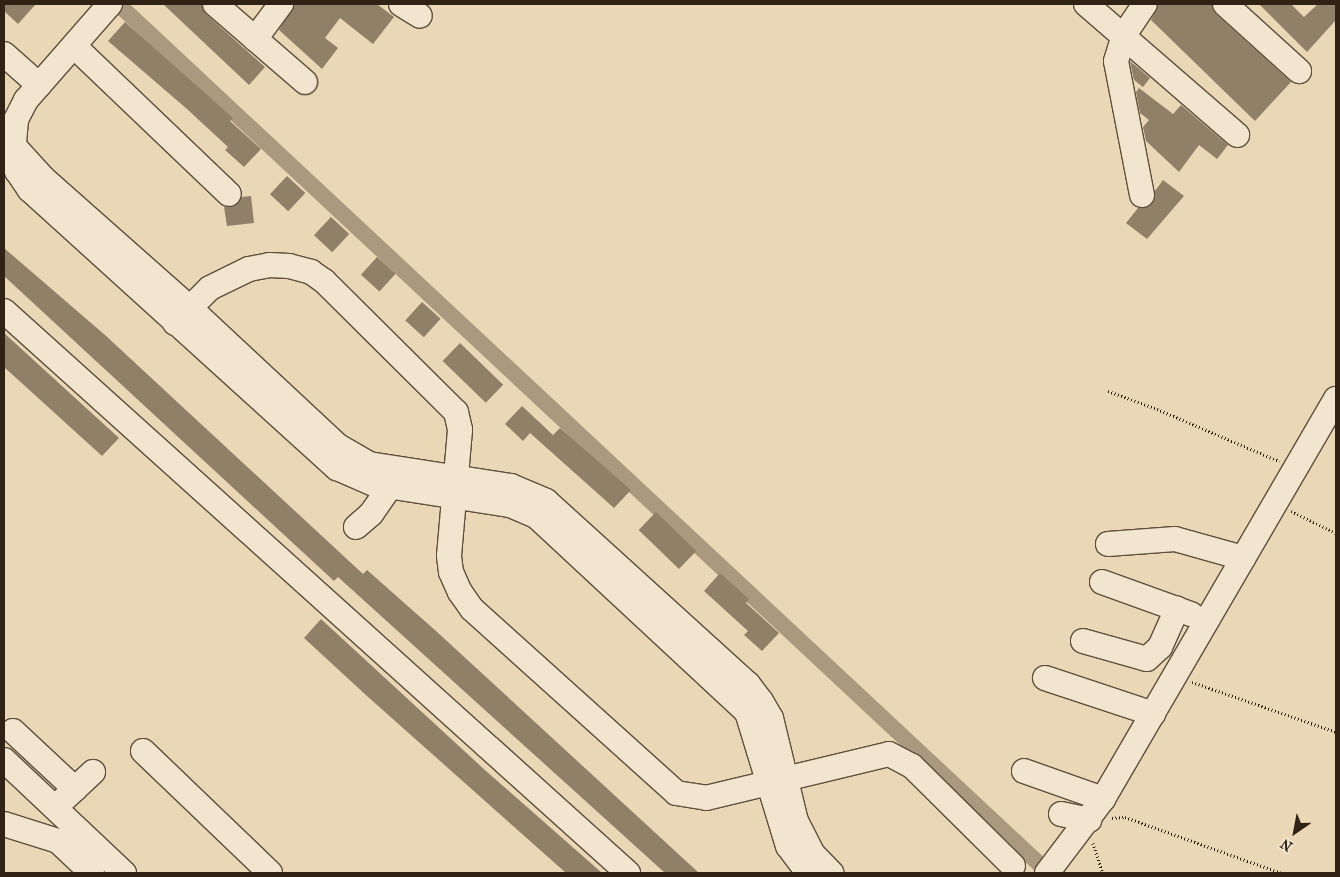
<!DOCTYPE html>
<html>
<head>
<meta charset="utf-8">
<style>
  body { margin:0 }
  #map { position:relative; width:1340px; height:877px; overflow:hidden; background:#ead7b5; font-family:"IM FELL French Canon",serif }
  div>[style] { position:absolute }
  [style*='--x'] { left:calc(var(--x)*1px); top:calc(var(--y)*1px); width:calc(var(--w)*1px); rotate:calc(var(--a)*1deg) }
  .canal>* { height:16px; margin:-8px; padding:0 8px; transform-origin:8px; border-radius:8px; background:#ab997f }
  .building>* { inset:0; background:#918068; transform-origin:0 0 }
  .path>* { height:3px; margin-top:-1.5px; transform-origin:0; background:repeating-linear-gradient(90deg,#302215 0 1px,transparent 0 3.5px) }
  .roads { filter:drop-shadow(1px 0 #5e4f3d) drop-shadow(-1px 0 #5e4f3d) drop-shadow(0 1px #5e4f3d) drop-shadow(0 -1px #5e4f3d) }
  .minor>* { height:24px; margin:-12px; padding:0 12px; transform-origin:12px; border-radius:12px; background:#f1e5cf }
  span { translate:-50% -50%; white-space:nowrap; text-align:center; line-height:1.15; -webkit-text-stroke:4px #f1e5cf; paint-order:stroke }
  .frame { position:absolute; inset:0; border:5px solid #302215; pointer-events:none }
  .north { position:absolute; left:1270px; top:807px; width:50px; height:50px; -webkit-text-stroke:4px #f1e5cf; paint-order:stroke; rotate:213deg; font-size:14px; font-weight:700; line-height:20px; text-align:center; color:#302215 }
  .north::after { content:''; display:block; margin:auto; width:18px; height:22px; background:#302215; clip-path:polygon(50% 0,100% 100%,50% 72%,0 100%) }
</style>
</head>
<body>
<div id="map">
  <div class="canal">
    <i style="--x:118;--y:4;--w:1274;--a:43.03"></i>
  </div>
  <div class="building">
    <i style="clip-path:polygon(4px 4px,36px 4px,18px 24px,4px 11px)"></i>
    <i style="clip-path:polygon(163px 4px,202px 4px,206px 14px,265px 67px,249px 85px)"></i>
    <i style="clip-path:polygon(294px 4px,377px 4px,394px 17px,373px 44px,340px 18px,325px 38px,338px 48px,322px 69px,279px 30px)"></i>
    <i style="clip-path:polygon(1159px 4px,1212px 4px,1216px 14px,1291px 82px,1255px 121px,1151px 20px)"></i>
    <i style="clip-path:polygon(1259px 4px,1291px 4px,1304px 17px,1318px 4px,1336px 4px,1336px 20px,1307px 52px)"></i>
    <i style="clip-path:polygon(125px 22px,233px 118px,230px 121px,261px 149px,244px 167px,225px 150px,228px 147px,187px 109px,108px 41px)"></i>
    <i style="clip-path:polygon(1130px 61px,1150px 78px,1143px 87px,1134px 80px)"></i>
    <i style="clip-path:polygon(1139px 88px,1173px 114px,1181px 105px,1228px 145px,1217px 159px,1199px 145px,1179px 172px,1146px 141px,1143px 127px,1149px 120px,1140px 113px,1136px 92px)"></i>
    <i style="left:287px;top:176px;width:25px;height:25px;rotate:43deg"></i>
    <i style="clip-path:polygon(1163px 180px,1184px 196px,1147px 239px,1126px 223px,1138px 208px,1151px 205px,1155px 191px)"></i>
    <i style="clip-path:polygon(251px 196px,254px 223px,227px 226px,224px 207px,233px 207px,242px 197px)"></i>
    <i style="left:331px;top:217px;width:25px;height:25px;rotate:43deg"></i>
    <i style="clip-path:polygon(4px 248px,105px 335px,363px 574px,367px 570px,436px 631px,699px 873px,665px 873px,338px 577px,334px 581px,4px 276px)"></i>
    <i style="left:377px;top:257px;width:25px;height:24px;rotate:42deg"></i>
    <i style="left:422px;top:302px;width:25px;height:25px;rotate:42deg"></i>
    <i style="clip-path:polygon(4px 333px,119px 438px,102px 456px,4px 367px)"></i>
    <i style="left:460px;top:343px;width:60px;height:25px;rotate:44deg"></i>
    <i style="clip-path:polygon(522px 406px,553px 435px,560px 428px,631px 490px,614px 508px,530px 433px,523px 441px,505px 424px)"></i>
    <i style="left:656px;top:512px;width:56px;height:25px;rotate:44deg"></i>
    <i style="clip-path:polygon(720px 573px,749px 599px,746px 603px,779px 633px,762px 651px,744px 635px,748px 631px,704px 591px)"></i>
    <i style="clip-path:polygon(321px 619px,486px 771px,602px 873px,566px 873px,367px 696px,304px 638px)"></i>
  </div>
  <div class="path">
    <i style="--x:1108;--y:391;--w:52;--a:20.2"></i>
    <i style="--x:1157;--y:409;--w:133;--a:23.1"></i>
    <i style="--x:1291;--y:511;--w:50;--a:26.1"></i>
    <i style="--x:1192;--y:682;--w:152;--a:19.1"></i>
    <i style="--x:1112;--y:818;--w:13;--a:-4"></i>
    <i style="--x:1125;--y:817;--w:166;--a:19.7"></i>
    <i style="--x:1093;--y:843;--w:32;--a:72"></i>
  </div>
  <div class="roads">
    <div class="minor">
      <i style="--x:110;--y:4;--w:128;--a:131.2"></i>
      <i style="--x:26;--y:100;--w:22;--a:117"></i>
      <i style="--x:16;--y:120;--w:38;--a:95"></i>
      <i style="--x:13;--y:158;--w:14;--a:73"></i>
      <i style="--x:17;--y:171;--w:23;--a:56"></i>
      <i style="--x:30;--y:190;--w:414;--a:42.2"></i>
      <i style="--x:337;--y:468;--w:40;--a:23.4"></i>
      <i style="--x:374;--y:484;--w:138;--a:8.8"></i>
      <i style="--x:510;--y:505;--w:28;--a:23"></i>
      <i style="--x:536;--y:516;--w:288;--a:42.9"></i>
      <i style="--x:747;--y:712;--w:140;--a:73"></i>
      <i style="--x:788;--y:846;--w:34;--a:53"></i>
      <i style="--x:215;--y:4;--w:119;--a:40.9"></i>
      <i style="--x:401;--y:4;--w:22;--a:32"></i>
      <i style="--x:1086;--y:4;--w:200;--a:40.9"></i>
      <i style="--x:1225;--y:4;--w:100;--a:42.2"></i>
      <i style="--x:255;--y:39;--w:44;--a:-53.4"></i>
      <i style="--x:74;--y:46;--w:214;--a:43.7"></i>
      <i style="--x:4;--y:54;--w:47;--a:41.5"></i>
      <i style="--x:14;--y:146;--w:43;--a:47.8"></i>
      <i style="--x:43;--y:178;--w:196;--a:41.5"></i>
      <i style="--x:190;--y:308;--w:202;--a:43"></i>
      <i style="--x:338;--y:446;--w:36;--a:30"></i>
      <i style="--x:369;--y:464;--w:144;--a:8.8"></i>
      <i style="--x:511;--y:486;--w:38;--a:23"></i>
      <i style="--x:546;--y:501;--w:273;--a:42.2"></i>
      <i style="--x:748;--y:684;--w:21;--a:53"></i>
      <i style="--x:761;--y:701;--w:20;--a:60"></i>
      <i style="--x:771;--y:718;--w:106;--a:76.4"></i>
      <i style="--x:796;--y:821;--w:36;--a:63"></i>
      <i style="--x:812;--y:853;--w:28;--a:46"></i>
      <i style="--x:1142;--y:195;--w:136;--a:-101"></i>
      <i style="--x:1116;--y:61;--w:27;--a:-73"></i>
      <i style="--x:1124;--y:35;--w:37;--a:-56"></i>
      <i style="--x:4;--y:311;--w:840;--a:42.01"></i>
      <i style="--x:175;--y:323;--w:49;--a:-45"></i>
      <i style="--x:210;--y:288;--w:43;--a:-26"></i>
      <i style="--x:249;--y:269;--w:20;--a:-11"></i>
      <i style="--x:269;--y:265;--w:20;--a:3"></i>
      <i style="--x:289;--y:266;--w:23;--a:15"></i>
      <i style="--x:311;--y:272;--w:16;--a:35"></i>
      <i style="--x:324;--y:281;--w:186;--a:44.8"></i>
      <i style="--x:456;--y:412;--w:18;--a:77"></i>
      <i style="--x:460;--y:430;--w:126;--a:95"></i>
      <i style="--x:449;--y:556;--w:16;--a:83"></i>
      <i style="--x:451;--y:572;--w:22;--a:66"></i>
      <i style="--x:460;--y:592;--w:21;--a:55"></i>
      <i style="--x:472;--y:609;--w:275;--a:42"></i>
      <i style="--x:676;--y:793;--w:30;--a:9"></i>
      <i style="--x:706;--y:798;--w:188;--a:-13.5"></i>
      <i style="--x:889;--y:754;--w:26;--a:28"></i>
      <i style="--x:912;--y:766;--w:142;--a:44.7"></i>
      <i style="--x:356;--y:527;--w:20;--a:-41"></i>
      <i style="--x:371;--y:514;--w:33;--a:-55"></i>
      <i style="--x:1108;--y:544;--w:67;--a:-4.3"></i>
      <i style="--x:1175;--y:539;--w:71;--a:15.6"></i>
      <i style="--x:1102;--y:582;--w:95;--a:19.8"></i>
      <i style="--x:1083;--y:641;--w:66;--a:15.7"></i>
      <i style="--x:1147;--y:659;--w:18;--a:-43"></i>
      <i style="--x:1160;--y:647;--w:42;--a:-65.9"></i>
      <i style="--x:1045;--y:678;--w:114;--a:18.4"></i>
      <i style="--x:13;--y:731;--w:85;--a:43.1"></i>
      <i style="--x:143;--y:751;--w:176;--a:43.8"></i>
      <i style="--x:4;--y:760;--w:165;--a:43.3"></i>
      <i style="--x:1024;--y:771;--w:84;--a:19.5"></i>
      <i style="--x:63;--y:800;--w:41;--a:-43"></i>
      <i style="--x:1061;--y:814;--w:29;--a:12"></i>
      <i style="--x:4;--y:824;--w:57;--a:17.5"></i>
      <i style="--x:58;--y:841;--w:47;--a:43.3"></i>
      <i style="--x:1047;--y:873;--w:93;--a:-52.9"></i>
      <i style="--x:1103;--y:799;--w:463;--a:-59.8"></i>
    </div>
  </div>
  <div class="frame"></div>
  <div class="north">N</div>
</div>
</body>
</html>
